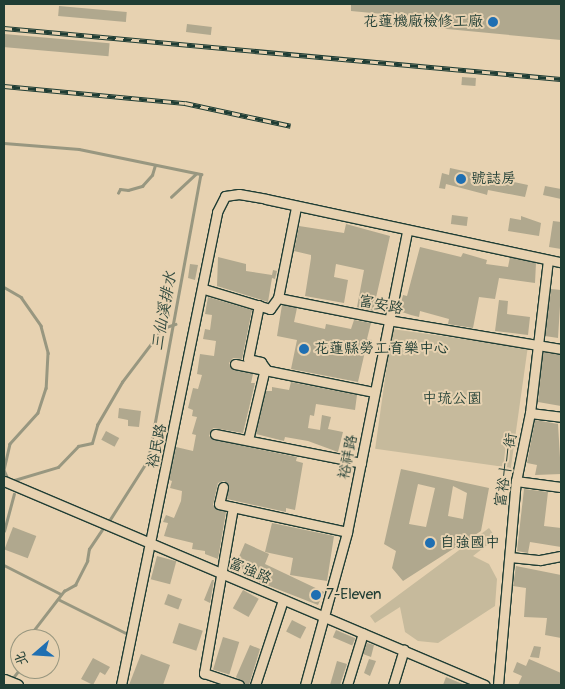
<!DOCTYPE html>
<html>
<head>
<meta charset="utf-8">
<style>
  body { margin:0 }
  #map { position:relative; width:565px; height:689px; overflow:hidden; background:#e7d2b1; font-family:Pangolin,"LXGW WenKai TC",sans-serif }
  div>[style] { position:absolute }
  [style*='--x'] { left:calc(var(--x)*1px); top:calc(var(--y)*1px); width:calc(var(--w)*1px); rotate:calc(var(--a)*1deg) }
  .green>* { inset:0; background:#c6ba9c; transform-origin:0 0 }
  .stream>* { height:2.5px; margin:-1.25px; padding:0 1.25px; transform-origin:1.25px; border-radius:1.25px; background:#989780 }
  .building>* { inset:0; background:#b0a88e; transform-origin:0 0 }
  .roads { filter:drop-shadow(1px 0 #1f3d34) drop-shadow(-1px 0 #1f3d34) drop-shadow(0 1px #1f3d34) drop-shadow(0 -1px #1f3d34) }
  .minor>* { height:9px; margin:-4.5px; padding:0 4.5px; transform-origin:4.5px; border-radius:4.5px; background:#e7d2b1 }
  .tertiary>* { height:11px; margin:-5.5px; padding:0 5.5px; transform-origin:5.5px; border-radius:5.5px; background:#e7d2b1 }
  .rail>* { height:4.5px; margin-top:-2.25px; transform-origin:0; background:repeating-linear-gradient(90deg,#e7d2b1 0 8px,#1f3d34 0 16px); box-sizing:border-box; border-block:1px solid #1f3d34 }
  .dots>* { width:14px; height:14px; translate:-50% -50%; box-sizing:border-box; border:2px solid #e7d2b1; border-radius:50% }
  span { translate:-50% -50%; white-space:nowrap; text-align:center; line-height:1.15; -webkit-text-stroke:4px #e7d2b1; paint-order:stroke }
  .poi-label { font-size:15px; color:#1f3d34 }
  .right { translate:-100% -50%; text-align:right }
  .left { translate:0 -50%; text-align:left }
  .street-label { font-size:15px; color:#1f3d34 }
  .park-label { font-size:15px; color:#304a3e }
  .water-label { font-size:16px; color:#314a3f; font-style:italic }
  .frame { position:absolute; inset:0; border:5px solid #1f3d34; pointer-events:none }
  .north { position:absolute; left:10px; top:629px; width:50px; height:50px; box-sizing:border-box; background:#e7d2b1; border:1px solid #97967f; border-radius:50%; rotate:251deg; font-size:14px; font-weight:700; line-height:20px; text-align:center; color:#1f3d34 }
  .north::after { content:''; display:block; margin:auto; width:18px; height:22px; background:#1f6fb2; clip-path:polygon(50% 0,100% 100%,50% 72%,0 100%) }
</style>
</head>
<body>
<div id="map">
  <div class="green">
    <i style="left:392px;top:329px;width:137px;height:121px;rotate:8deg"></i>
    <i style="clip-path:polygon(489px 528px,496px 538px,473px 556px,489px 564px,497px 579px,495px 606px,438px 643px,418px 641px,405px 632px,400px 607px,375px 623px,370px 616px)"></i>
  </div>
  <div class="stream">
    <i style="--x:4;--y:143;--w:75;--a:4.6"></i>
    <i style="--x:79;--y:149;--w:125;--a:11.6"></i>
    <i style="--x:201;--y:174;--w:282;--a:100.4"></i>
    <i style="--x:118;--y:193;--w:4;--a:-63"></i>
    <i style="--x:120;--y:189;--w:8;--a:7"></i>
    <i style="--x:128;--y:190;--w:15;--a:-16"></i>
    <i style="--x:142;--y:186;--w:15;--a:-48"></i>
    <i style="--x:152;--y:175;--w:10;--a:-73"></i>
    <i style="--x:171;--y:197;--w:34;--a:-43"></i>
    <i style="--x:4;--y:287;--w:20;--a:30"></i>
    <i style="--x:21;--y:297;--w:35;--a:55"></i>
    <i style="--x:41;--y:326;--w:28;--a:75"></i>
    <i style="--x:48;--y:353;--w:35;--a:93"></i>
    <i style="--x:46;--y:388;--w:26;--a:108"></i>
    <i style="--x:38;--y:413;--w:42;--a:132.1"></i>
    <i style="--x:10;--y:444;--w:27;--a:103"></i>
    <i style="--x:4;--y:470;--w:12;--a:66"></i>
    <i style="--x:11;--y:481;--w:49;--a:-16.6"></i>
    <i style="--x:58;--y:467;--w:29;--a:-46"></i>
    <i style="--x:78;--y:446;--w:14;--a:-12"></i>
    <i style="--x:92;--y:443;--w:19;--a:-74"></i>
    <i style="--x:97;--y:425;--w:50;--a:-59.8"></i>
    <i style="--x:122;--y:382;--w:68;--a:-52.8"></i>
    <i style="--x:163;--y:328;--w:13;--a:-18"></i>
    <i style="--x:109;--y:521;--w:69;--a:-57.5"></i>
    <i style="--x:4;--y:531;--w:38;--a:-75"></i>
    <i style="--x:4;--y:565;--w:64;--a:27"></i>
    <i style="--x:58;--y:599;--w:76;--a:26.6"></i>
    <i style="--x:27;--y:639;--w:61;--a:-52.4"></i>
    <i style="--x:64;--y:591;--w:13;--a:-29"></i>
    <i style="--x:75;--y:585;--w:27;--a:-63"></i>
    <i style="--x:87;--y:561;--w:12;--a:-81"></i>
    <i style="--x:89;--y:549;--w:23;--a:-56"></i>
    <i style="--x:12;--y:679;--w:11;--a:-52"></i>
    <i style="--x:19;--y:670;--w:17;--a:-87"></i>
  </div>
  <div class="building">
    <i style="clip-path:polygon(351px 4px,561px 4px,561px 40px,426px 27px,425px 18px,351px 11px)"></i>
    <i style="left:59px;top:6px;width:68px;height:10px;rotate:5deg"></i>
    <i style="left:187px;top:24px;width:25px;height:8px;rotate:7deg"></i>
    <i style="left:4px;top:34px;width:106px;height:13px;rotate:5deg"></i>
    <i style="left:462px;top:77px;width:14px;height:8px;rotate:4deg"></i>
    <i style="clip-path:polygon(450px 168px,528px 185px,525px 197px,488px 190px,487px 195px,484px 194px,446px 184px,445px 189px,439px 188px,442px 173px,449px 175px)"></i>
    <i style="clip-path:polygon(545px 186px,561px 189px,561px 199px,543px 195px)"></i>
    <i style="left:452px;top:215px;width:16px;height:9px;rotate:7deg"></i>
    <i style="clip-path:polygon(521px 216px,541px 223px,539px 236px,508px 231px,510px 218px,521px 220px)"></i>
    <i style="clip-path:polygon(553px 221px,561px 222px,561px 249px,549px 247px)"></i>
    <i style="clip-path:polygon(346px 224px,390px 236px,373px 311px,357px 307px,364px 270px,336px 264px,334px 277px,348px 280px,344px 303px,305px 296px,311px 258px,311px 255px,294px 251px,299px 226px,344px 233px)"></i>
    <i style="clip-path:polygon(420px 247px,461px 257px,463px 253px,487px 260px,486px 264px,508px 267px,510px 257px,536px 263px,535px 283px,499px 278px,495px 299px,479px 297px,473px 328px,448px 324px,449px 319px,420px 311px,419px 317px,411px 315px,399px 311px,403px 295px,407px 296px)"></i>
    <i style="clip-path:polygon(218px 257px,246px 264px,246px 271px,272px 275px,273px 270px,277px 271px,275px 279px,272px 278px,268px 302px,217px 286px)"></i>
    <i style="clip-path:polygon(190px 264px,198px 265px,195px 280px,188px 278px)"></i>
    <i style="clip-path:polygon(551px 289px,561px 290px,558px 338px,545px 336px)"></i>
    <i style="clip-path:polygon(208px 297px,252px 310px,242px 359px,233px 358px,229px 363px,233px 370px,253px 374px,251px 383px,255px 383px,243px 433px,213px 428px,209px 436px,214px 440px,297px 457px,296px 461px,303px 463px,295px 510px,286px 508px,286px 512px,227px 499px,229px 485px,224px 481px,218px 483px,213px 505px,226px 512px,218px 559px,205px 554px,205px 551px,192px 549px,193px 543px,164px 536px,168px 523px,163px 522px,166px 515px,174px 518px,181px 501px,182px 491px,170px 488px,172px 481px,169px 480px,176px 447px,193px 451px,196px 435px,192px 434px,197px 417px,192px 416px,193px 410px,188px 408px,193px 388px,198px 389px,202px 375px,197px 374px,200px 354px,214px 356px,216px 341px,203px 339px,205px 329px,210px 330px,212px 315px,205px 314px)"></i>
    <i style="clip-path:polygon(499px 300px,508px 301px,507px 314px,530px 317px,528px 335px,495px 331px)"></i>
    <i style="clip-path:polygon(282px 305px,297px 308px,294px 322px,325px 329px,326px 324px,351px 329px,354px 320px,371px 323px,367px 339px,372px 340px,370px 348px,366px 347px,358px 382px,291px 369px,297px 340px,277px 336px)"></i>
    <i style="clip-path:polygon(543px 352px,561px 355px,561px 406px,538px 402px)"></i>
    <i style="clip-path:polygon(291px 382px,357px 395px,355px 410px,316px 404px,314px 416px,310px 415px,308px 428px,320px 430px,322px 415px,331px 417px,328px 429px,343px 432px,338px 452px,308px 441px,285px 437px,284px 441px,256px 434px,266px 391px,272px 391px,272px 387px,289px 390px)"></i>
    <i style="clip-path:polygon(119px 408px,141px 411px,139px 427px,128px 426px,128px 420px,118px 418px)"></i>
    <i style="clip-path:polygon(535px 420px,558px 424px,561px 474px,535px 475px,537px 465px,527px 463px)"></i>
    <i style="left:106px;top:431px;width:15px;height:10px;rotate:28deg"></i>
    <i style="clip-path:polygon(evenodd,401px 469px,489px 488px,481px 531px,403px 581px,392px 568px,396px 551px,384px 544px,401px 469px,418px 484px,435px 488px,426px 527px,409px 524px,418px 484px,401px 469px,453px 486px,467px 493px,463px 519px,448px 516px,453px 486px)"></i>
    <i style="clip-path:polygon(524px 489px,548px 492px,544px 526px,561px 528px,561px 547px,530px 542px,528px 553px,517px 551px)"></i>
    <i style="clip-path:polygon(272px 523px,334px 536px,327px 581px,290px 575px,293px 558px,265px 552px)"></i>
    <i style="left:13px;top:527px;width:25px;height:24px;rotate:21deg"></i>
    <i style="clip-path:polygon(245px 543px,269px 554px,265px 564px,324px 592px,318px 605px,259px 582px,261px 577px,235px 566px)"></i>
    <i style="left:157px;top:556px;width:20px;height:24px;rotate:15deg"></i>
    <i style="clip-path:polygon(516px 566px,561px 575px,561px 638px,545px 635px,547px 618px,524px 617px,526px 588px,513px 586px)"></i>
    <i style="clip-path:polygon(212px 580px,214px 580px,210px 603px,204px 600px)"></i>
    <i style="left:243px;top:590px;width:18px;height:21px;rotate:29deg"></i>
    <i style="left:168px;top:594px;width:15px;height:11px;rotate:20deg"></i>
    <i style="left:292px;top:620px;width:16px;height:13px;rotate:27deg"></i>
    <i style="left:179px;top:623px;width:25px;height:21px;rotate:18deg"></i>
    <i style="left:336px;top:630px;width:21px;height:8px;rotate:23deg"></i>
    <i style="left:223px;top:637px;width:17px;height:34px;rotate:17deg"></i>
    <i style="clip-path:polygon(367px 643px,374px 645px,371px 657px,363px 654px)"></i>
    <i style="clip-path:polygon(250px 645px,260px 649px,249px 685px,245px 685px,236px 677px)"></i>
    <i style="clip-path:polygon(534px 646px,541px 647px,539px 658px,530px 657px)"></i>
    <i style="clip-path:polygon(141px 654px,170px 665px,163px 685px,129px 685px)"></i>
    <i style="clip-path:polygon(93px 658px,110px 667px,105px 675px,100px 672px,93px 685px,81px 679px)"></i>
    <i style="clip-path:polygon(369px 659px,376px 661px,370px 676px,364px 673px)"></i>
    <i style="clip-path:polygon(529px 659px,561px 673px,560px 685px,518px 685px,522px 676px,513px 672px,517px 662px,526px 666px)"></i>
    <i style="clip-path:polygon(337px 661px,347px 664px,340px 685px,330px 685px)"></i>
    <i style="clip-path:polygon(446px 677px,465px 685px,443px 685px)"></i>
  </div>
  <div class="roads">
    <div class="minor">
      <i style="--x:204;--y:289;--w:69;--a:16.9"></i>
      <i style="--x:270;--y:309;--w:14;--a:-54"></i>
      <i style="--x:278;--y:298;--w:112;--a:11.3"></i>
      <i style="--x:388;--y:320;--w:175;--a:9.5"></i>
      <i style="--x:278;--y:298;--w:93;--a:-78.8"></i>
      <i style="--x:235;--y:364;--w:142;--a:11.4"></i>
      <i style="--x:530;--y:413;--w:31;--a:7"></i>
      <i style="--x:215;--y:434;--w:149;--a:11.2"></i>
      <i style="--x:248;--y:440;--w:74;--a:-76.7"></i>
      <i style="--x:265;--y:368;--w:7;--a:-124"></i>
      <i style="--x:261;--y:362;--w:13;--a:-167"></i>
      <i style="--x:248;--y:359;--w:55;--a:-78.5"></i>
      <i style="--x:4;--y:481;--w:522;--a:22.98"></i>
      <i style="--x:516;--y:481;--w:45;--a:7.6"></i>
      <i style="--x:223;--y:487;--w:17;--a:103"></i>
      <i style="--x:219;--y:504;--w:131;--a:12.3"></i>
      <i style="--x:233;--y:507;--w:169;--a:99.9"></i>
      <i style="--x:204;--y:673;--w:37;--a:19"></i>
      <i style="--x:510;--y:557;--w:30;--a:6"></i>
      <i style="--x:540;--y:560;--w:21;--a:-11"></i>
      <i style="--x:121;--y:685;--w:483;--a:-78.5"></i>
      <i style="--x:217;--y:212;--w:18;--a:-63"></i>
      <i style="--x:225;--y:196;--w:14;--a:-8"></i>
      <i style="--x:239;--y:194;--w:27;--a:10"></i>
      <i style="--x:266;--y:199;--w:302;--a:12.1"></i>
      <i style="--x:255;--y:685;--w:89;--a:-71.8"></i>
      <i style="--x:305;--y:685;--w:159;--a:-74.6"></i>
      <i style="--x:347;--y:532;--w:307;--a:-78.7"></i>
      <i style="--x:347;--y:685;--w:54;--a:-72.9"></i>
      <i style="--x:393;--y:685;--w:37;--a:-73"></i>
      <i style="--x:498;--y:685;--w:205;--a:-85"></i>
      <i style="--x:516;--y:481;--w:69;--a:-78.4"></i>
      <i style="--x:530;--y:413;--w:154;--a:-83.3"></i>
    </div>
    <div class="tertiary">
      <i style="--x:4;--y:680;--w:14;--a:21"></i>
    </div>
  </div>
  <div class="rail">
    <i style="--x:4;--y:28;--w:559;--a:5.23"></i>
    <i style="--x:4;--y:86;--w:182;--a:5.4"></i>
    <i style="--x:185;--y:103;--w:108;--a:12.2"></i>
  </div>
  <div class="dots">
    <i style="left:493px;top:22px;background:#1f6fb2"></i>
    <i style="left:461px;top:179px;background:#1f6fb2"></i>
    <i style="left:304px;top:349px;background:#1f6fb2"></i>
    <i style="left:430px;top:543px;background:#1f6fb2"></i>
    <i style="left:316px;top:595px;background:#1f6fb2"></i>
  </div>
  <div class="poi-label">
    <span class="right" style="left:483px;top:22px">花蓮機廠檢修工廠</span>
    <span class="left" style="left:471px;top:179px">號誌房</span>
    <span class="left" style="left:314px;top:349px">花蓮縣勞工育樂中心</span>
    <span class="left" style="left:440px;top:543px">自強國中</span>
    <span class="left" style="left:326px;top:595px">7-Eleven</span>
  </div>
  <div class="street-label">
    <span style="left:381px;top:305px;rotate:11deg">富安路</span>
    <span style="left:157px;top:446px;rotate:-78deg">裕民路</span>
    <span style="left:348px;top:457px;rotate:-79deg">裕祥路</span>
    <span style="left:506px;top:470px;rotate:-81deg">富裕十一街</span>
    <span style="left:250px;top:571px;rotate:23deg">富強路</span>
  </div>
  <div class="park-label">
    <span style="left:452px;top:399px">中琉公園</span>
  </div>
  <div class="water-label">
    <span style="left:164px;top:311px;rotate:-80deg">三仙溪排水</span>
  </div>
  <div class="frame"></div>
  <div class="north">北</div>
</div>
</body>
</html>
